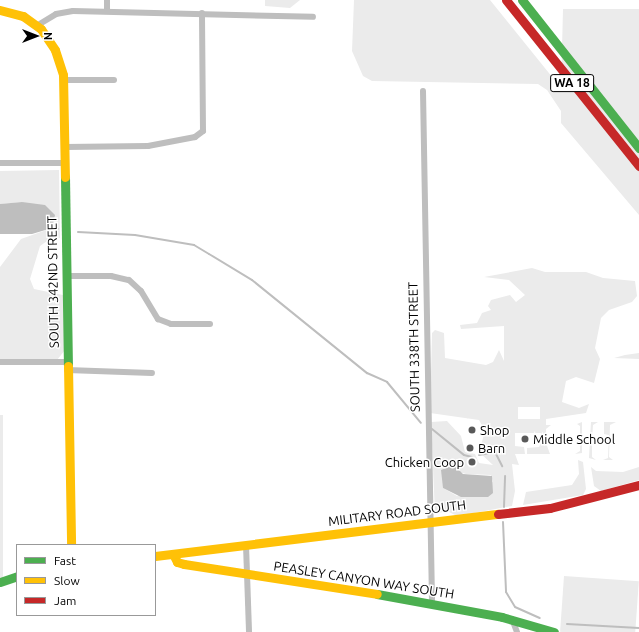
<!DOCTYPE html>
<html>
<head>
<meta charset="utf-8">
<style>
  body { margin:0 }
  #map { position:relative; width:639px; height:632px; overflow:hidden; background:#fff; font-family:Ubuntu,sans-serif }
  div>[style] { position:absolute }
  [style*='--x'] { left:calc(var(--x)*1px); top:calc(var(--y)*1px); width:calc(var(--w)*1px); rotate:calc(var(--a)*1deg) }
  .green>* { inset:0; background:#ebebeb; transform-origin:0 0 }
  .water>* { inset:0; background:#bebebe }
  .stream>* { height:2px; margin:-1px; padding:0 1px; transform-origin:1px; border-radius:1px; background:#bebebe }
  .street>* { height:6px; margin:-3px; padding:0 3px; transform-origin:3px; border-radius:3px; background:#bebebe }
  .fast>* { height:9px; margin:-4.5px; padding:0 4.5px; transform-origin:4.5px; border-radius:4.5px; background:#4caf50 }
  .slow>* { height:9px; margin:-4.5px; padding:0 4.5px; transform-origin:4.5px; border-radius:4.5px; background:#ffc107 }
  .jam>* { height:9px; margin:-4.5px; padding:0 4.5px; transform-origin:4.5px; border-radius:4.5px; background:#c62828 }
  .dots>* { width:11px; height:11px; translate:-50% -50%; box-sizing:border-box; border:2px solid #fff; border-radius:50% }
  span { translate:-50% -50%; white-space:nowrap; text-align:center; line-height:1.15; -webkit-text-stroke:3px #fff; paint-order:stroke }
  .shield-label span { padding:1px 3px; background:#fff; border:1px solid; border-radius:3px; -webkit-text-stroke-width:0 }
  .shield-label { font-size:12px; color:#000; font-weight:700 }
  .street-label { font-size:13px; color:#000 }
  .poi-label { font-size:13px; color:#000 }
  .left { translate:0 -50%; text-align:left }
  .right { translate:-100% -50%; text-align:right }
  .legend { position:absolute; left:16px; top:544px; width:140px; height:72px; box-sizing:border-box; background:#fff; border:1px solid #999; margin:0; padding:5px 7px; list-style:none; font-size:12px; color:#000 }
  .legend li { display:flex; align-items:center; gap:8px; height:20px }
  .legend b { width:20px; border:1px solid #999 }
  .north { position:absolute; left:16px; top:16px; width:40px; height:40px; -webkit-text-stroke:3px #fff; paint-order:stroke; rotate:90deg; font-size:11px; font-weight:700; line-height:16px; text-align:center; color:#000 }
  .north::after { content:''; display:block; margin:auto; width:14px; height:18px; background:#000; clip-path:polygon(50% 0,100% 100%,50% 72%,0 100%) }
</style>
</head>
<body>
<div id="map">
  <div class="green">
    <i style="clip-path:polygon(265px 0,300px 0,290px 8px,265px 6px)"></i>
    <i style="clip-path:polygon(354px 0,490px 0,561px 88px,563px 9px,639px 9px,639px 215px,561px 123px,561px 111px,547px 90px,538px 84px,372px 81px,363px 76px,352px 51px)"></i>
    <i style="clip-path:polygon(59px 170px,60px 238px,50px 239px,40px 246px,30px 279px,34px 289px,63px 295px,65px 350px,57px 360px,0 360px,0 267px,21px 239px,52px 228px,22px 202px,0 204px,0 171px)"></i>
    <i style="clip-path:polygon(evenodd,532px 268px,545px 272px,586px 272px,603px 278px,635px 281px,637px 296px,632px 302px,609px 310px,601px 318px,595px 348px,600px 359px,594px 383px,576px 377px,566px 381px,562px 402px,579px 408px,589px 404px,586px 413px,546px 419px,546px 425px,551px 425px,546px 429px,546px 441px,541px 441px,541px 433px,515px 433px,515px 446px,524px 447px,525px 454px,515px 454px,519px 465px,512px 464px,515px 491px,512px 506px,457px 516px,447px 511px,435px 514px,431px 422px,447px 421px,461px 436px,465px 452px,475px 454px,479px 463px,493px 465px,479px 452px,485px 431px,479px 420px,430px 413px,432px 333px,435px 330px,444px 333px,445px 358px,486px 365px,493px 362px,499px 350px,504px 361px,504px 326px,461px 329px,460px 325px,477px 323px,482px 313px,491px 310px,488px 306px,491px 300px,510px 295px,516px 302px,525px 295px,509px 280px,484px 277px,532px 268px,518px 407px,540px 407px,540px 419px,518px 419px,518px 407px,532px 268px,447px 466px,456px 466px,459px 472px,466px 474px,491px 475px,493px 482px,457px 496px,443px 488px,447px 466px)"></i>
    <i style="clip-path:polygon(639px 353px,639px 359px,614px 358px,625px 355px)"></i>
    <i style="left:0;top:415px;width:3px;height:167px"></i>
    <i style="clip-path:polygon(582px 422px,582px 453px,575px 454px,580px 451px,580px 444px,575px 441px,580px 440px,580px 426px,577px 424px)"></i>
    <i style="clip-path:polygon(591px 422px,598px 422px,593px 425px,592px 441px,592px 457px,596px 460px,589px 458px)"></i>
    <i style="clip-path:polygon(604px 422px,616px 422px,610px 425px,609px 457px,613px 460px,603px 460px,608px 458px,609px 435px,604px 434px)"></i>
    <i style="clip-path:polygon(541px 443px,546px 443px,550px 454px,527px 454px,527px 448px,539px 447px)"></i>
    <i style="clip-path:polygon(578px 460px,583px 462px,586px 489px,583px 495px,523px 505px,526px 492px,572px 485px,579px 474px)"></i>
    <i style="clip-path:polygon(591px 467px,596px 471px,623px 472px,639px 467px,639px 480px,601px 491px,594px 486px)"></i>
    <i style="left:564px;top:576px;width:75px;height:56px;rotate:4deg"></i>
  </div>
  <div class="water">
    <i style="clip-path:polygon(22px 202px,45px 205px,55px 215px,52px 228px,32px 234px,0 234px,0 204px)"></i>
    <i style="clip-path:polygon(454px 465px,463px 474px,492px 476px,493px 493px,488px 497px,461px 497px,443px 488px,441px 470px)"></i>
  </div>
  <div class="stream">
    <i style="--x:52;--y:228;--w:6;--a:9"></i>
    <i style="--x:78;--y:232;--w:57;--a:3"></i>
    <i style="--x:135;--y:235;--w:60;--a:9.6"></i>
    <i style="--x:194;--y:245;--w:17;--a:31"></i>
    <i style="--x:209;--y:254;--w:50;--a:31.2"></i>
    <i style="--x:252;--y:280;--w:148;--a:39"></i>
    <i style="--x:367;--y:373;--w:22;--a:24"></i>
    <i style="--x:387;--y:382;--w:53;--a:50.3"></i>
    <i style="--x:432;--y:429;--w:41;--a:39.1"></i>
    <i style="--x:464;--y:455;--w:8;--a:14"></i>
    <i style="--x:479;--y:455;--w:16;--a:-11"></i>
    <i style="--x:495;--y:452;--w:16;--a:63"></i>
    <i style="--x:504;--y:507;--w:31;--a:-88"></i>
    <i style="--x:503;--y:522;--w:70;--a:87.5"></i>
    <i style="--x:506;--y:592;--w:17;--a:59"></i>
    <i style="--x:515;--y:607;--w:27;--a:24"></i>
    <i style="--x:567;--y:624;--w:72;--a:3.2"></i>
  </div>
  <div class="street">
    <i style="--x:107;--y:0;--w:11;--a:90"></i>
    <i style="--x:38;--y:25;--w:21;--a:-31"></i>
    <i style="--x:56;--y:14;--w:17;--a:-10"></i>
    <i style="--x:73;--y:11;--w:240;--a:1.4"></i>
    <i style="--x:63;--y:80;--w:51;--a:0"></i>
    <i style="--x:423;--y:91;--w:512;--a:88.99"></i>
    <i style="--x:65;--y:147;--w:83;--a:-0.7"></i>
    <i style="--x:148;--y:146;--w:48;--a:-10.8"></i>
    <i style="--x:195;--y:137;--w:10;--a:-37"></i>
    <i style="--x:203;--y:131;--w:118;--a:-90.5"></i>
    <i style="--x:0;--y:163;--w:64;--a:0"></i>
    <i style="--x:67;--y:276;--w:44;--a:0"></i>
    <i style="--x:111;--y:276;--w:18;--a:13"></i>
    <i style="--x:129;--y:280;--w:16;--a:43"></i>
    <i style="--x:141;--y:291;--w:33;--a:59"></i>
    <i style="--x:158;--y:319;--w:14;--a:21"></i>
    <i style="--x:171;--y:324;--w:39;--a:0"></i>
    <i style="--x:0;--y:362;--w:67;--a:0"></i>
    <i style="--x:67;--y:370;--w:85;--a:2"></i>
    <i style="--x:246;--y:545;--w:87;--a:88"></i>
    <i style="--x:512;--y:619;--w:14;--a:69"></i>
  </div>
  <div class="fast">
    <i style="--x:522;--y:0;--w:189;--a:51.7"></i>
    <i style="--x:65;--y:177;--w:189;--a:89.1"></i>
    <i style="--x:0;--y:582;--w:18;--a:-19"></i>
    <i style="--x:377;--y:594;--w:127;--a:10.4"></i>
    <i style="--x:502;--y:617;--w:54;--a:16.1"></i>
  </div>
  <div class="slow">
    <i style="--x:0;--y:10;--w:24;--a:15"></i>
    <i style="--x:23;--y:16;--w:22;--a:36"></i>
    <i style="--x:41;--y:29;--w:25;--a:56"></i>
    <i style="--x:55;--y:50;--w:26;--a:72"></i>
    <i style="--x:63;--y:75;--w:102;--a:88.9"></i>
    <i style="--x:68;--y:366;--w:179;--a:89"></i>
    <i style="--x:173;--y:554;--w:9;--a:63"></i>
    <i style="--x:177;--y:562;--w:7;--a:16"></i>
    <i style="--x:184;--y:564;--w:195;--a:8.8"></i>
    <i style="--x:155;--y:556;--w:346;--a:-7"></i>
  </div>
  <div class="jam">
    <i style="--x:506;--y:0;--w:213;--a:51.3"></i>
    <i style="--x:498;--y:514;--w:52;--a:-6.6"></i>
    <i style="--x:550;--y:508;--w:92;--a:-14.5"></i>
  </div>
  <div class="dots">
    <i style="left:472px;top:430px;background:#595959"></i>
    <i style="left:525px;top:439px;background:#595959"></i>
    <i style="left:470px;top:448px;background:#595959"></i>
    <i style="left:472px;top:462px;background:#595959"></i>
  </div>
  <div class="shield-label">
    <span style="left:572px;top:83px">WA 18</span>
  </div>
  <div class="street-label">
    <span style="left:53px;top:282px;rotate:-91deg">SOUTH 342ND STREET</span>
    <span style="left:414px;top:347px;rotate:-91deg">SOUTH 338TH STREET</span>
    <span style="left:397px;top:513px;rotate:-7deg">MILITARY ROAD SOUTH</span>
    <span style="left:364px;top:580px;rotate:9deg">PEASLEY CANYON WAY SOUTH</span>
  </div>
  <div class="poi-label">
    <span class="left" style="left:480px;top:430px">Shop</span>
    <span class="left" style="left:533px;top:439px">Middle School</span>
    <span class="left" style="left:478px;top:448px">Barn</span>
    <span class="right" style="left:464px;top:462px">Chicken Coop</span>
  </div>
  <ul class="legend">
  <li><b style="height:5px;background:#4caf50"></b>Fast</li>
  <li><b style="height:5px;background:#ffc107"></b>Slow</li>
  <li><b style="height:5px;background:#c62828"></b>Jam</li>
  </ul>
  <div class="north">N</div>
</div>
</body>
</html>
